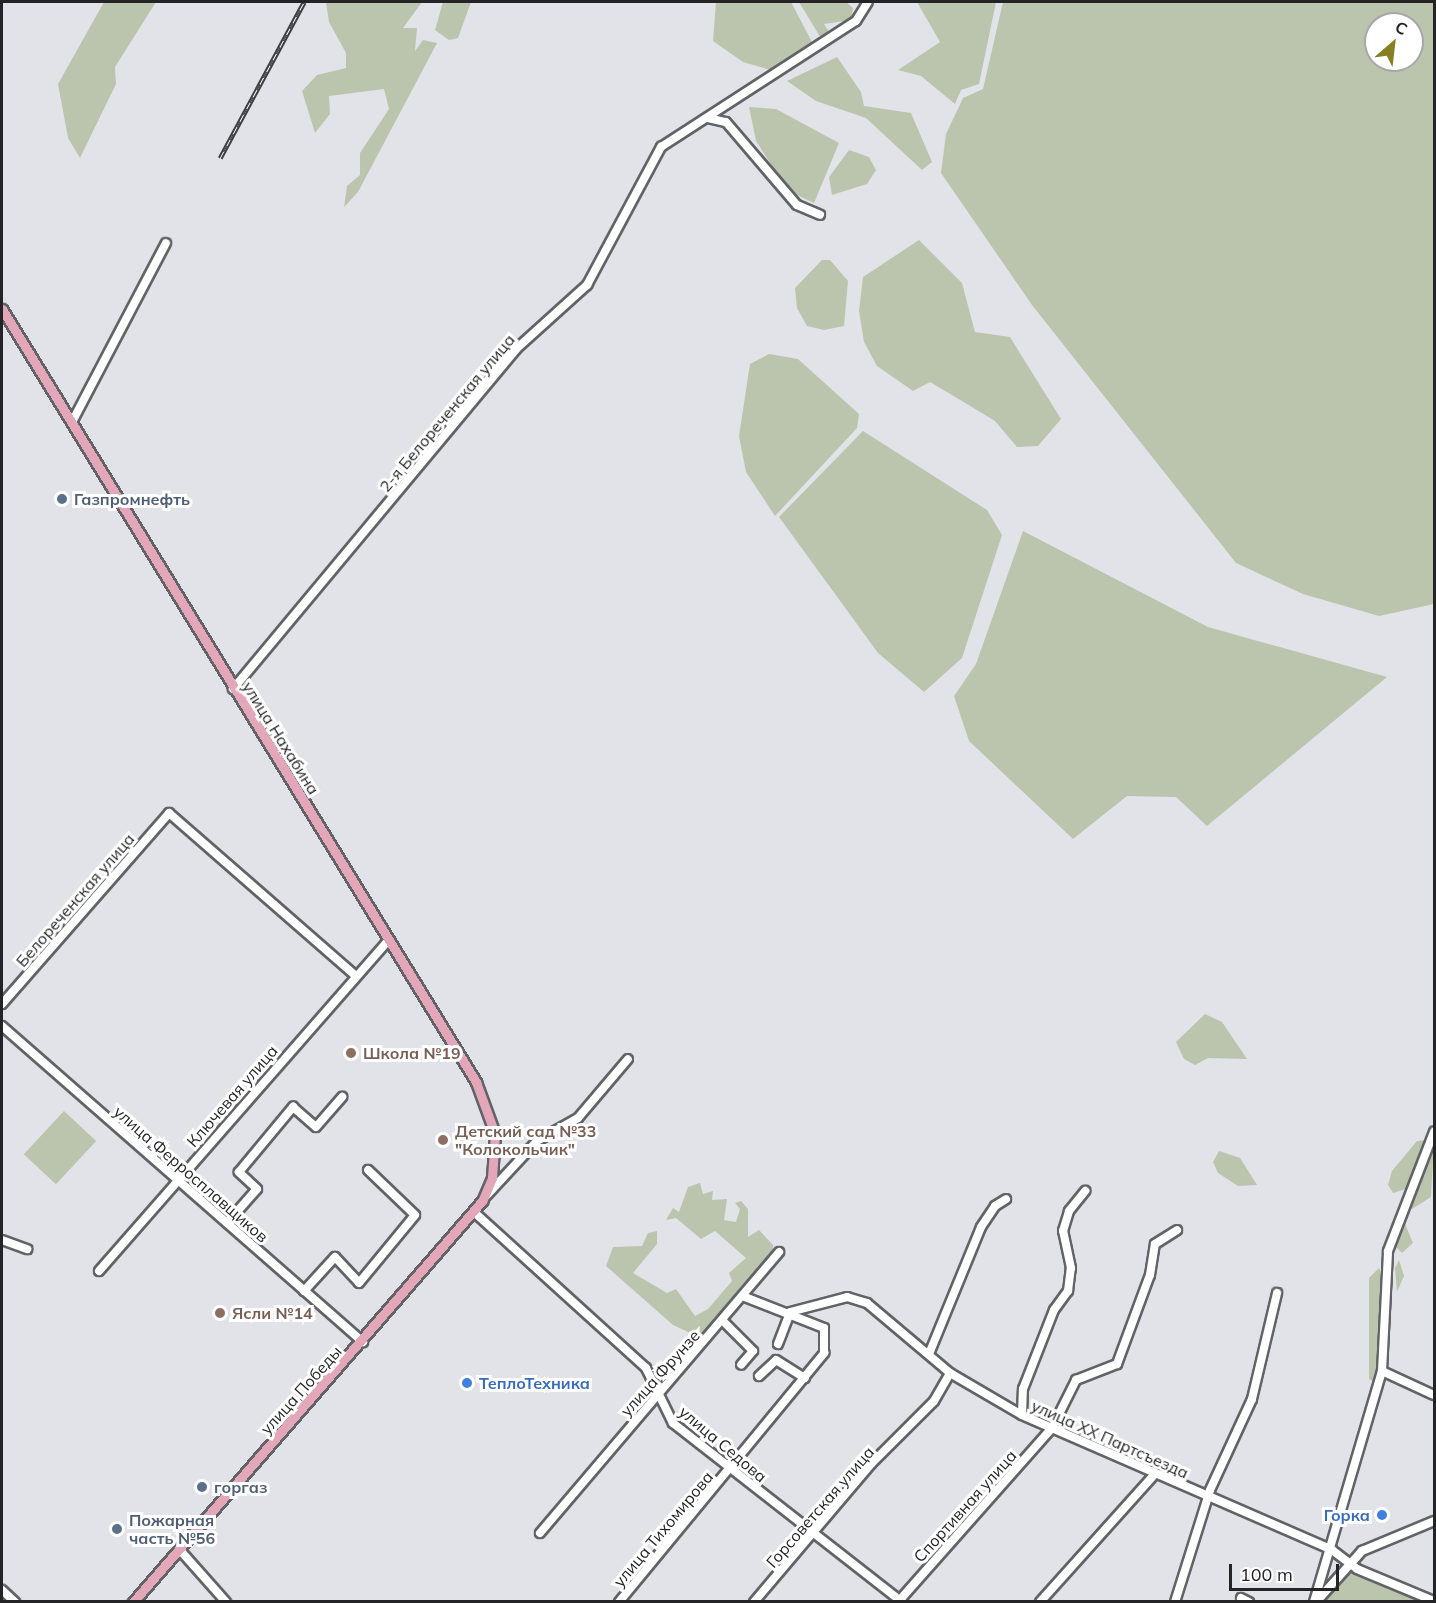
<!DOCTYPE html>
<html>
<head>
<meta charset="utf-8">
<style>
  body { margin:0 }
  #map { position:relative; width:1436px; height:1603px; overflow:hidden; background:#e2e3e9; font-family:Mulish,sans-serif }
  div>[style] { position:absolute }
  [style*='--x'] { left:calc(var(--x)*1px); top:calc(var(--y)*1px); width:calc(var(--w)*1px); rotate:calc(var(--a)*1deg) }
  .green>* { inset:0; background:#bbc5ad; transform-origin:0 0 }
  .roads { filter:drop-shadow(2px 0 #616367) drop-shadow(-2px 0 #616367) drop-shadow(0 2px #616367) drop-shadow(0 -2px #616367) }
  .minor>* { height:8px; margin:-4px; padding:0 4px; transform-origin:4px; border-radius:4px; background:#fff }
  .major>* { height:9px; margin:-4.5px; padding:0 4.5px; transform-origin:4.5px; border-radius:4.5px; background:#e3a7b9 }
  .rail>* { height:4.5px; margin-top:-2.25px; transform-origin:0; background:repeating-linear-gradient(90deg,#fff 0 7px,#3e3e40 0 14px); box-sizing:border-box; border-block:2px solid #3e3e40 }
  .dots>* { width:16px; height:16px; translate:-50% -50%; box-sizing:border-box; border:3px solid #fff; border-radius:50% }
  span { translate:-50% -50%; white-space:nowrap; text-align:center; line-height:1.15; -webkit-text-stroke:6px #fff; paint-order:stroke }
  .street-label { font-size:16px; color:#242426 }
  .service-label { font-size:16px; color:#4e5e75; font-weight:700 }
  .left { translate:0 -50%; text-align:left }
  .education-label { font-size:16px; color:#785e54; font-weight:700 }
  .shop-label { font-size:16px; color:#366cbe; font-weight:700 }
  .right { translate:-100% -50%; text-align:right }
  .frame { position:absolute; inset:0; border:3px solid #242426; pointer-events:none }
  .north { position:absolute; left:1364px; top:12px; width:60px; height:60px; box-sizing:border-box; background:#fff; border:2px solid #a7a7a8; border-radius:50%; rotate:28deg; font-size:16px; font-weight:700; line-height:24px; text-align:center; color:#242426 }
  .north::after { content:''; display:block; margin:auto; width:21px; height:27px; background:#887e24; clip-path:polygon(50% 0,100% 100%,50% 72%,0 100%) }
  .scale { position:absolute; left:1229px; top:1564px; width:110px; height:27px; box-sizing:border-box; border:3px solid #242426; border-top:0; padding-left:8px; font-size:18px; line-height:21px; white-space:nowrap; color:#242426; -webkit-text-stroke:4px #fff; paint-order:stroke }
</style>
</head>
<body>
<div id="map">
  <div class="green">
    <i style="clip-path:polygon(104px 2px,156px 2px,115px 67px,116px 84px,80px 158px,68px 138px,58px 84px)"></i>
    <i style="clip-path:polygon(326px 2px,422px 2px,403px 28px,417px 28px,415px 51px,423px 40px,437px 43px,358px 192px,344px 207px,347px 186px,360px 175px,360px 153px,389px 109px,384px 89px,329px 96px,330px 114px,315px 133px,302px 91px,317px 75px,346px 68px,346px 53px,329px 22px)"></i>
    <i style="clip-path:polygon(443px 2px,471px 2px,458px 38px,449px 40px,435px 30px)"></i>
    <i style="clip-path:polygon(716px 2px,791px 2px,813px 44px,774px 71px,743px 62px,713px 41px)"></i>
    <i style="clip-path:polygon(799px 2px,846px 2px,853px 8px,851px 20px,824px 24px,830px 33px,822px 40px)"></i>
    <i style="clip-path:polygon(917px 2px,996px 2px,979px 84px,961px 90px,955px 104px,921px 76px,898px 70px,940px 42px)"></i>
    <i style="clip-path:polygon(evenodd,1003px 2px,1434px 2px,1434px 604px,1379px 616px,1303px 594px,1236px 563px,1032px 305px,941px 173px,946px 134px,963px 98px,983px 89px,1003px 2px,1376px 24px,1412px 24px,1412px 60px,1376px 60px,1376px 24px)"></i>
    <i style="clip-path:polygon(837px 57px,861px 92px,864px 106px,911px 113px,932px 162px,922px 170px,866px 118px,816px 101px,787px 81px)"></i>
    <i style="clip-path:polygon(749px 107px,776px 109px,839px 143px,814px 203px,797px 195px,777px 174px,756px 141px)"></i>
    <i style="clip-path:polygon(849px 150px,869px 157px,876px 170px,867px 184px,832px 195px,829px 177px)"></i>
    <i style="clip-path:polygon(919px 240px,962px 283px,975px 332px,1010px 337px,1061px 419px,1038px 446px,1017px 447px,995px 421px,962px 401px,930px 382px,913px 391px,877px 366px,864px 342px,859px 311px,863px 277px)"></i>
    <i style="clip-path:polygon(822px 260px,830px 260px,848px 281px,844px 326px,824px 330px,807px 326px,797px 308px,795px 288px)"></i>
    <i style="clip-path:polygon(769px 354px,798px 359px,859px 414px,857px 428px,775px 516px,746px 472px,739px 436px,750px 364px)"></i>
    <i style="clip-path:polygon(863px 431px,987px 510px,1002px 535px,962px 658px,924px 692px,878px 653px,779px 517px)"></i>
    <i style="clip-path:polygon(1023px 531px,1208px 627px,1387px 677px,1207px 826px,1176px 797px,1127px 796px,1073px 839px,969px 741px,954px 696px,976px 664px)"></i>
    <i style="clip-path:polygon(1205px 1014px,1222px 1022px,1247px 1059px,1208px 1058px,1195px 1065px,1184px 1059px,1176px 1042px)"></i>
    <i style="left:64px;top:1111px;width:44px;height:59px;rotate:43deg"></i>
    <i style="clip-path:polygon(1427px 1140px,1406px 1189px,1393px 1193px,1388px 1185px,1392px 1171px,1417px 1141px)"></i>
    <i style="clip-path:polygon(1434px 1143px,1431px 1197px,1412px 1209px,1408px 1205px)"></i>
    <i style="clip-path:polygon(1219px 1151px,1240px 1158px,1257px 1185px,1238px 1186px,1218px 1173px,1213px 1162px)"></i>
    <i style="clip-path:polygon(700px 1183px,703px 1194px,713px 1191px,712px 1200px,727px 1199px,724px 1220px,736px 1222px,740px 1209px,735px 1203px,741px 1201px,748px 1209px,748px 1237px,759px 1230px,773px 1245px,773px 1256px,751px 1283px,740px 1287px,741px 1295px,701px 1338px,673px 1325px,606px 1266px,613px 1247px,642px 1246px,648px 1233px,657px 1231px,657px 1244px,633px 1273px,667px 1293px,676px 1289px,695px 1316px,708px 1309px,732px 1281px,729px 1273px,746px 1258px,715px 1231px,701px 1239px,676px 1218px,666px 1220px,673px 1208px,679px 1212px,688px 1187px)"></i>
    <i style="clip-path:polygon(1403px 1219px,1413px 1243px,1402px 1253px,1396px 1247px,1396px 1228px)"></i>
    <i style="clip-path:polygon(1399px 1260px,1404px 1276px,1397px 1292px,1395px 1268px)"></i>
    <i style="clip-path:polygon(1379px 1268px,1385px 1282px,1382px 1363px,1374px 1382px,1369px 1379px,1369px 1278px)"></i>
    <i style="clip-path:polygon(1351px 1571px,1424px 1601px,1324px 1602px)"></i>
  </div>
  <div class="roads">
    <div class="minor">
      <i style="--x:708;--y:118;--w:18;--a:13"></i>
      <i style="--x:726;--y:122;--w:109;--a:49.5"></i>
      <i style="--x:797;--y:205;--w:25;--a:23"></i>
      <i style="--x:72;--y:422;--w:202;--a:-62.3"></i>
      <i style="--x:233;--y:689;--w:442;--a:-50.2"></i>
      <i style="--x:516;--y:349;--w:96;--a:-42"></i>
      <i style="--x:587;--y:285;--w:157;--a:-61.8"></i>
      <i style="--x:661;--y:147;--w:232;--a:-32.9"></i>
      <i style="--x:856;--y:21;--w:22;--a:-58"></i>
      <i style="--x:2;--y:1004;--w:254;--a:-48.8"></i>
      <i style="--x:169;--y:813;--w:248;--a:41.1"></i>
      <i style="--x:2;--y:1026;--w:480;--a:41.2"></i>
      <i style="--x:487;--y:1195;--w:74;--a:-47.2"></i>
      <i style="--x:537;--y:1141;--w:47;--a:-29.3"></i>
      <i style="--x:578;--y:1118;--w:77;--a:-49.7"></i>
      <i style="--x:474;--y:1212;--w:232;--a:42.2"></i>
      <i style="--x:646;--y:1368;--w:61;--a:63.9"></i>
      <i style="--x:673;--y:1423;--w:291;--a:38"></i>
      <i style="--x:227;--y:1223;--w:45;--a:-48.6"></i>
      <i style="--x:257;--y:1189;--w:25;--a:-137"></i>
      <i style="--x:239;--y:1172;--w:85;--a:-50.3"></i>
      <i style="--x:293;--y:1107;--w:30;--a:41"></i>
      <i style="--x:316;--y:1127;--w:40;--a:-49"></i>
      <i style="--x:2;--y:1240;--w:27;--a:20"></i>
      <i style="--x:99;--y:1271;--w:439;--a:-48.8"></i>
      <i style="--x:304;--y:1291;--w:46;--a:-47.6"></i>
      <i style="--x:335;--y:1257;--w:35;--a:47"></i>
      <i style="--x:359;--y:1283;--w:88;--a:-50.5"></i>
      <i style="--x:415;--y:1215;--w:65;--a:-136.2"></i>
      <i style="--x:790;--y:1312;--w:59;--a:-14.7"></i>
      <i style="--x:847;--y:1297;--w:21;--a:17"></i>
      <i style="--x:867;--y:1303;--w:109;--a:40.1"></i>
      <i style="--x:950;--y:1373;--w:83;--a:30.3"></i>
      <i style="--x:1022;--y:1415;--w:338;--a:23.5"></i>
      <i style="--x:1332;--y:1550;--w:31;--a:37"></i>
      <i style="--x:1357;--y:1569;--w:83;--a:22.6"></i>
      <i style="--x:724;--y:1322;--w:41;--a:45"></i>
      <i style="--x:753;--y:1351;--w:18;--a:131"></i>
      <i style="--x:778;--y:1344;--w:34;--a:-69"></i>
      <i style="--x:929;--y:1354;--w:137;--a:-67.7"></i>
      <i style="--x:981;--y:1227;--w:25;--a:-56"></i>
      <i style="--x:995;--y:1206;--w:13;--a:-32"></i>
      <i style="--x:1382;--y:1371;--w:57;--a:24.8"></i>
      <i style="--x:759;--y:1376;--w:23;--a:-43"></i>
      <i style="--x:776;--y:1360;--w:34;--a:32"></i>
      <i style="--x:1022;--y:1415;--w:26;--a:-88"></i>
      <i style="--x:1023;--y:1389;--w:85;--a:-68.6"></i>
      <i style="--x:1054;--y:1310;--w:24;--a:-54"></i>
      <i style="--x:1068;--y:1291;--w:23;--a:-83"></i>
      <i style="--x:1071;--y:1268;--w:38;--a:-102"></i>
      <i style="--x:1063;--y:1231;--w:21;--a:-73"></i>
      <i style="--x:1069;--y:1211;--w:26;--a:-51"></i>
      <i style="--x:540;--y:1533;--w:369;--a:-49.6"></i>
      <i style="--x:179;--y:1549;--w:71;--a:48.4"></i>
      <i style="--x:2;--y:1590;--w:18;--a:43"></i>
      <i style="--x:1241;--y:1598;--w:9;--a:27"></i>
      <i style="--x:619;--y:1602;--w:323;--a:-50.5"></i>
      <i style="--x:824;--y:1353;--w:25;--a:-90"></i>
      <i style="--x:824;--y:1328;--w:85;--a:-158.6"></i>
      <i style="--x:754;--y:1602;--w:181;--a:-49.7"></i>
      <i style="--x:871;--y:1464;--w:89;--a:-45"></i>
      <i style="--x:934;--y:1401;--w:32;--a:-60"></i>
      <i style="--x:898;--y:1602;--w:232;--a:-48.5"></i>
      <i style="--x:1052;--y:1428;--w:54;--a:-63.4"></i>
      <i style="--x:1076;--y:1380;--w:44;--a:-21.3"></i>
      <i style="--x:1117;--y:1364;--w:95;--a:-69.7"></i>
      <i style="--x:1150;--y:1275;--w:31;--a:-81"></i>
      <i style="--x:1155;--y:1244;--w:26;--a:-32"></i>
      <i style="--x:1040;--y:1602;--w:172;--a:-48.1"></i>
      <i style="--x:1175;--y:1602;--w:117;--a:-72.6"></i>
      <i style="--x:1210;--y:1490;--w:100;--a:-65.2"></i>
      <i style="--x:1252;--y:1399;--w:109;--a:-76.7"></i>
      <i style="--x:1314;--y:1602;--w:241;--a:-73.6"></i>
      <i style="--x:1382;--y:1371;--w:120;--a:-87.1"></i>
      <i style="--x:1388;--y:1251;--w:128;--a:-68.9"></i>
      <i style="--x:1316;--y:1602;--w:69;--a:-48"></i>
      <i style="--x:1362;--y:1551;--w:78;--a:-22.6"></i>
    </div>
    <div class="major">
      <i style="--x:2;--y:309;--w:907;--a:58.48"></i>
      <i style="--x:476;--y:1082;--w:55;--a:69.9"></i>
      <i style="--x:495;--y:1134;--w:44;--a:93.9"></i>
      <i style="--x:492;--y:1178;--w:25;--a:113"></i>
      <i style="--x:482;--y:1201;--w:532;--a:131.03"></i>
    </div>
  </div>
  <div class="rail">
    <i style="--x:220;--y:158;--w:177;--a:-61.7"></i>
  </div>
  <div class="dots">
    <i style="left:62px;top:499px;background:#5c6f8a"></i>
    <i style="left:351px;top:1053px;background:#8d6e63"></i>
    <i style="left:443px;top:1140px;background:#8d6e63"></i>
    <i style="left:220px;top:1313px;background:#8d6e63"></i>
    <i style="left:467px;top:1383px;background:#3f7fe0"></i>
    <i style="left:202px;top:1487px;background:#5c6f8a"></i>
    <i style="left:1382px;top:1515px;background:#3f7fe0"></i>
    <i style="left:117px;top:1529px;background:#5c6f8a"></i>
  </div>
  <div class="street-label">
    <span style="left:447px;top:413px;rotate:-50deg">2-я Белореченская улица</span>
    <span style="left:281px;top:738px;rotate:58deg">улица Нахабина</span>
    <span style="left:75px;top:900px;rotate:-49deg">Белореченская улица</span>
    <span style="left:232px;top:1096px;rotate:-49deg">Ключевая улица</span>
    <span style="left:191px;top:1174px;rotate:41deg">улица Ферросплавщиков</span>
    <span style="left:660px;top:1373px;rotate:-48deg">улица Фрунзе</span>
    <span style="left:301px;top:1390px;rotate:-48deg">улица Победы</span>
    <span style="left:1110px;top:1439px;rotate:24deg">улица XX Партсъезда</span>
    <span style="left:723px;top:1444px;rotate:40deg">улица Седова</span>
    <span style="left:965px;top:1506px;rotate:-48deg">Спортивная улица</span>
    <span style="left:820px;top:1507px;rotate:-49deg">Горсоветская улица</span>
    <span style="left:663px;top:1529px;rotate:-50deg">улица Тихомирова</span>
  </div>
  <div class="service-label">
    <span class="left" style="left:74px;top:499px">Газпромнефть</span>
    <span class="left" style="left:214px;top:1487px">горгаз</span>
    <span class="left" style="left:129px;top:1529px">Пожарная<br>часть №56</span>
  </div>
  <div class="education-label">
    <span class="left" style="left:363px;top:1053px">Школа №19</span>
    <span class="left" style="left:455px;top:1140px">Детский сад №33<br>"Колокольчик"</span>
    <span class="left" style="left:232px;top:1313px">Ясли №14</span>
  </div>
  <div class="shop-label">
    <span class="left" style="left:479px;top:1383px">ТеплоТехника</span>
    <span class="right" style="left:1370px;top:1515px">Горка</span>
  </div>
  <div class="frame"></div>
  <div class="north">С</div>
  <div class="scale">100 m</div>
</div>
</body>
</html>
